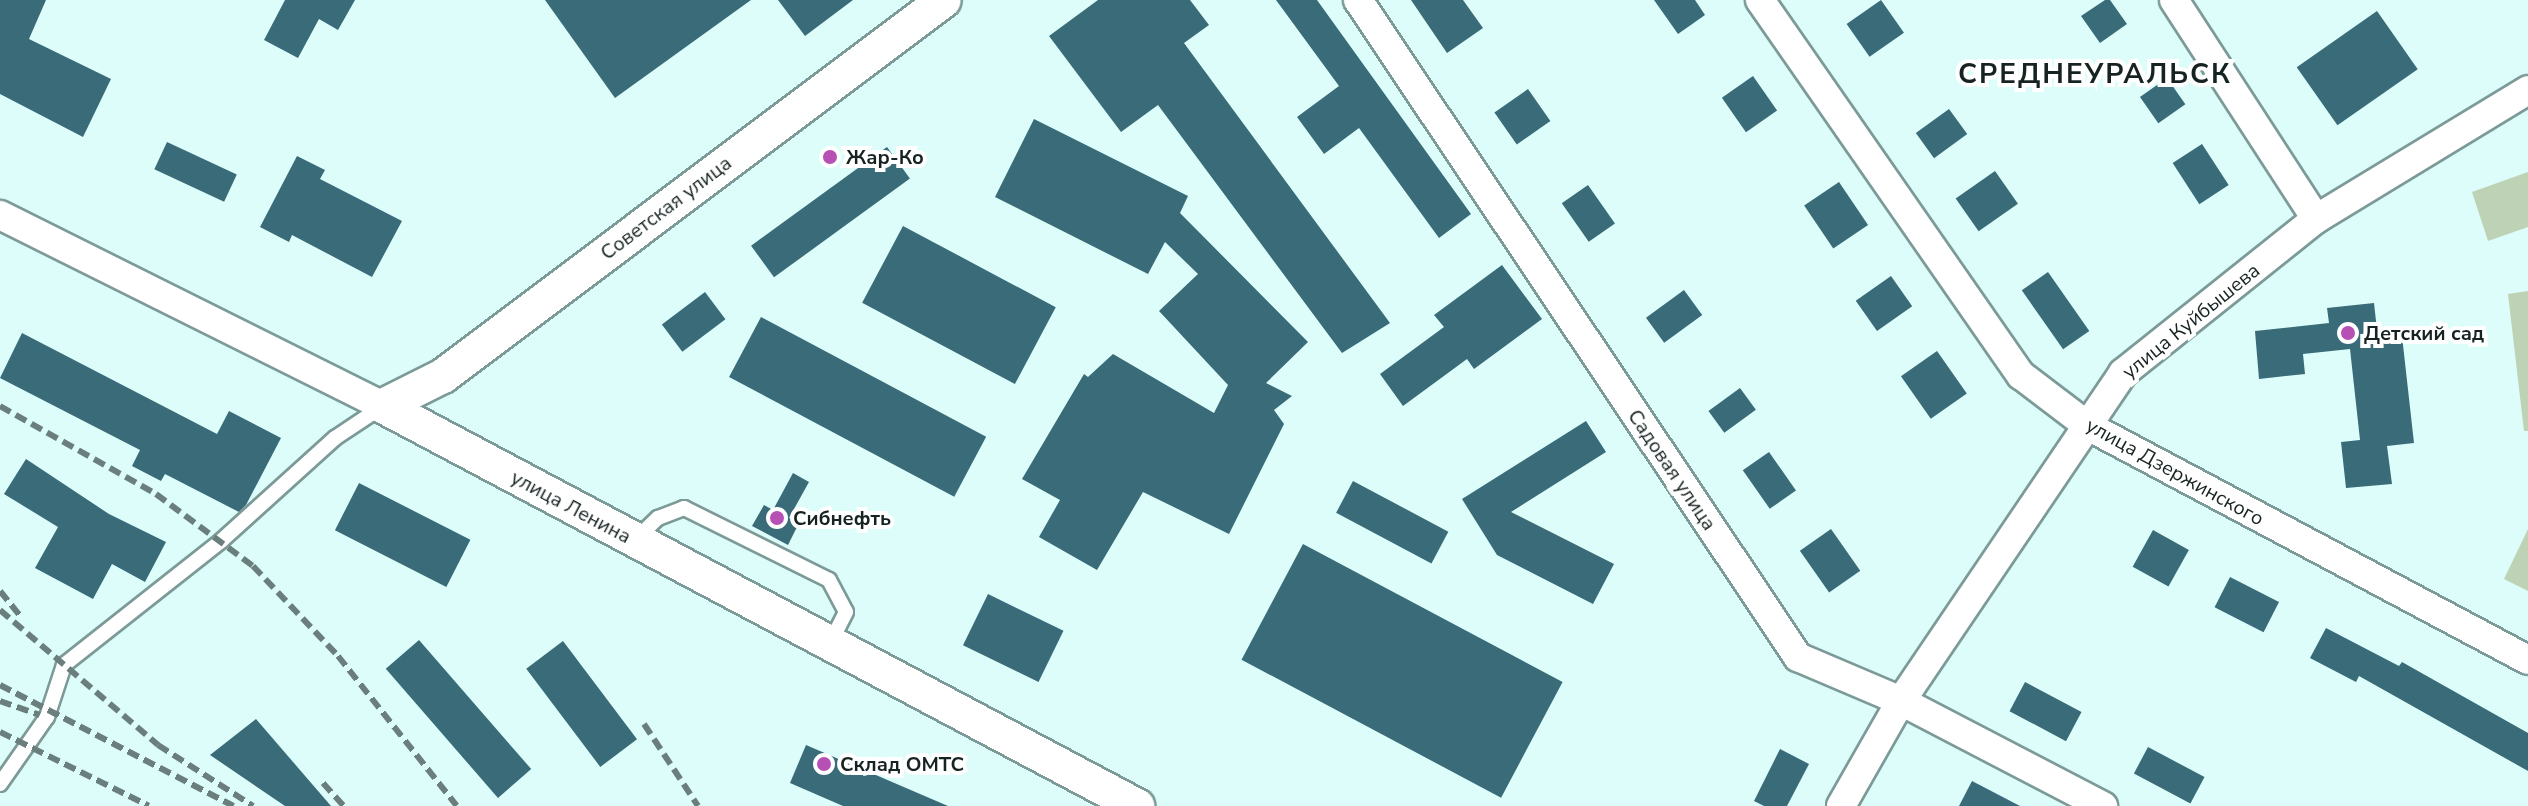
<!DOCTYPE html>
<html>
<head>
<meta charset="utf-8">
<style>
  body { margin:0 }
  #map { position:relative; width:2528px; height:806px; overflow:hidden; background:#dcfdfa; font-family:"Nunito Sans",sans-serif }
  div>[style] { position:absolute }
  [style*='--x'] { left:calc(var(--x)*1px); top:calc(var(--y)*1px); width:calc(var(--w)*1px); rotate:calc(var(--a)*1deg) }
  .green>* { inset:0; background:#bed2b6 }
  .building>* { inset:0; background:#396b79; transform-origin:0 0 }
  .roads { filter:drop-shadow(2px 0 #7c9a98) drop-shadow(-2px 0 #7c9a98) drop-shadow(0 2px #7c9a98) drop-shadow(0 -2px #7c9a98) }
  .service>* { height:14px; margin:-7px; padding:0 7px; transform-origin:7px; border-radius:7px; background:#fff }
  .minor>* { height:28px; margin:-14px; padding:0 14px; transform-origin:14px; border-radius:14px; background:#fff }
  .tertiary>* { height:34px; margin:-17px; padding:0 17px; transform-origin:17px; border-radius:17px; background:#fff }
  .rail>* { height:6px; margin-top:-3px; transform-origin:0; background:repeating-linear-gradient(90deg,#6a7f7d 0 12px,transparent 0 18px) }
  .dots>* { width:22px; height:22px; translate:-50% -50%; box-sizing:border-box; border:4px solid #fff; border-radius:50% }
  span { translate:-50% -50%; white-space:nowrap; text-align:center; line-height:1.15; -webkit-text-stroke:8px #fff; paint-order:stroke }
  .poi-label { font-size:20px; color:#172322; font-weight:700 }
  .left { translate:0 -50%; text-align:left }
  .street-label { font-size:20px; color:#172322 }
  .district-label { font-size:28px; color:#172322; font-weight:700; letter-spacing:2px }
</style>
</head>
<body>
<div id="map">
  <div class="green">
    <i style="clip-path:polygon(2528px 172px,2528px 227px,2488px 241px,2472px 192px)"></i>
    <i style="clip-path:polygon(2528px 291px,2528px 431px,2524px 431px,2508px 294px)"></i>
    <i style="clip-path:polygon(2528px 529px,2528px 591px,2504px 579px)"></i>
  </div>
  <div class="building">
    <i style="clip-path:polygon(0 0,46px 0,29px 39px,111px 79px,83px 137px,0 94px)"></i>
    <i style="clip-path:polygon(285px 0,355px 0,338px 30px,319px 19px,298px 58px,264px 40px)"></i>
    <i style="clip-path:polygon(545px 0,751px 0,615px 98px)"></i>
    <i style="clip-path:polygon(778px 0,853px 0,805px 36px)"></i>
    <i style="clip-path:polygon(1098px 0,1190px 0,1209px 25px,1184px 43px,1390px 323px,1342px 353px,1158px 105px,1121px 132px,1049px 36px)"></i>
    <i style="clip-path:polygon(1276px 0,1317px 0,1471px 214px,1439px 238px,1359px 128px,1324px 154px,1297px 117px,1339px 86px)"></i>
    <i style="clip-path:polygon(1411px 0,1463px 0,1483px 28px,1447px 53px)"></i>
    <i style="clip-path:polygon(1654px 0,1695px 0,1705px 15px,1678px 34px)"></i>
    <i style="left:1881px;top:0;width:40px;height:42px;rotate:55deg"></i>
    <i style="clip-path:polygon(2105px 0,2110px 0,2127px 24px,2100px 43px,2081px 16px)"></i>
    <i style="left:2377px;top:11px;width:71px;height:98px;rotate:55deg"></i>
    <i style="left:1753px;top:76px;width:42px;height:38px;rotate:55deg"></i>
    <i style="left:2167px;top:78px;width:32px;height:33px;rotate:55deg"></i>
    <i style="left:1528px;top:89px;width:39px;height:41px;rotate:55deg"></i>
    <i style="left:1949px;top:109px;width:31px;height:41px;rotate:54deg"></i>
    <i style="clip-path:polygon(1034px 119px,1188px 196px,1180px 213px,1308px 342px,1266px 383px,1292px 396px,1274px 410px,1284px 424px,1229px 534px,1143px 492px,1097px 570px,1039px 537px,1060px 500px,1022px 479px,1084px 374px,1088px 377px,1113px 354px,1214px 413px,1228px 385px,1159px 311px,1198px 274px,1165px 242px,1148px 274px,995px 197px)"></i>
    <i style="left:167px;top:142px;width:77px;height:30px;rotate:25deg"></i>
    <i style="left:2202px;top:144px;width:49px;height:35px;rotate:57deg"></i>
    <i style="left:887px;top:147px;width:39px;height:168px;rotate:54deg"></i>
    <i style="clip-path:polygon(297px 156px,325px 170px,320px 179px,402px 221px,372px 277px,292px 235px,289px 242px,260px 227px)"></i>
    <i style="left:1995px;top:171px;width:40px;height:48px;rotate:55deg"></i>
    <i style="left:1839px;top:182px;width:52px;height:42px;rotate:56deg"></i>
    <i style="left:1588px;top:185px;width:47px;height:32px;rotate:55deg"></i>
    <i style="left:903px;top:226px;width:173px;height:87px;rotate:28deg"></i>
    <i style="clip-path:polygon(1502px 265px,1542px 319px,1474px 369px,1467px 359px,1403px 406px,1380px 374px,1444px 327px,1434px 315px)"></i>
    <i style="left:2048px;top:272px;width:72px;height:32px;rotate:55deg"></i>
    <i style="left:1891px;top:276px;width:37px;height:43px;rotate:55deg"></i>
    <i style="left:1684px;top:290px;width:31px;height:47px;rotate:54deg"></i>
    <i style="left:705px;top:292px;width:34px;height:54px;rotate:53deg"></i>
    <i style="clip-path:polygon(2374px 303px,2378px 339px,2402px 336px,2414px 443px,2387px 446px,2392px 484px,2346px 488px,2341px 442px,2360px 440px,2350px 349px,2303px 354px,2305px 374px,2259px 379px,2255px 331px,2329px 323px,2327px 308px)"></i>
    <i style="left:761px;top:317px;width:255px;height:68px;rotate:28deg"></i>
    <i style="clip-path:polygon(22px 333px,217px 434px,229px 411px,281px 438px,246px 505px,239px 512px,165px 474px,161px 481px,132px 466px,140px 450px,0 378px)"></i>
    <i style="left:1937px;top:351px;width:52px;height:44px;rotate:55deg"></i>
    <i style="left:1740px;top:388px;width:27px;height:39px;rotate:54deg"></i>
    <i style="clip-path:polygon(1586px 421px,1606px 452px,1511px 512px,1614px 564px,1593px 604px,1497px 555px,1462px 499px)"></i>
    <i style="left:1769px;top:452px;width:47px;height:32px;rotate:55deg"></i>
    <i style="clip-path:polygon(26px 459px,109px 514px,166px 542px,145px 582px,112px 564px,93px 599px,35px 568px,58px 527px,4px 494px)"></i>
    <i style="clip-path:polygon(793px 473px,809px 482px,789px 518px,799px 523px,788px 545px,752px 526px,764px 505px,773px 510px)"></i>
    <i style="left:1353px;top:481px;width:108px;height:36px;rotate:28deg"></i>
    <i style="left:359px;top:483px;width:125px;height:53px;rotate:27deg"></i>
    <i style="left:1831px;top:529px;width:51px;height:38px;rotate:55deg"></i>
    <i style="left:2153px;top:530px;width:41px;height:42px;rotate:29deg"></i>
    <i style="left:1303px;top:544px;width:294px;height:131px;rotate:28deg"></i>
    <i style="left:2230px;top:577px;width:55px;height:34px;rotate:27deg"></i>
    <i style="left:988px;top:594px;width:84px;height:57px;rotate:26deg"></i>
    <i style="clip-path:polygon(2326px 628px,2399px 666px,2402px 662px,2528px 733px,2528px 771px,2359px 676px,2356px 682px,2310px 658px)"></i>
    <i style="left:419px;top:640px;width:171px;height:44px;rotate:49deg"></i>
    <i style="left:563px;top:641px;width:123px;height:46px;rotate:53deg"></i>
    <i style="left:2025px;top:682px;width:64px;height:33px;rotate:28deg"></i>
    <i style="clip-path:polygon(256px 719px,331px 806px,285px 806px,210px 755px)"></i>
    <i style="clip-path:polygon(806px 745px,948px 806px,843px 806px,790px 783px)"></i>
    <i style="left:2148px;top:747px;width:64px;height:30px;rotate:28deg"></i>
    <i style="clip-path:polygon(1780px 749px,1809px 764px,1787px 806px,1764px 806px,1754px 801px)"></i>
    <i style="clip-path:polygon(1972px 781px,2020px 806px,1959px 806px)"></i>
  </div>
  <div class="roads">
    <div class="service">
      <i style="--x:635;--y:540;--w:32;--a:-44"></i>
      <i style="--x:658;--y:518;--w:28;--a:-21"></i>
      <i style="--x:684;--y:508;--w:162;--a:26.4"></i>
      <i style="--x:829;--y:580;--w:36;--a:62"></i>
      <i style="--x:846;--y:612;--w:33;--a:117"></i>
      <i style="--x:0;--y:784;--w:82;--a:-55"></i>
      <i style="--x:47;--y:717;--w:55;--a:-71.9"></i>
      <i style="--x:64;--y:665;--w:200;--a:-38.3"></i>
      <i style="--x:221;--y:541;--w:154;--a:-42.1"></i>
      <i style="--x:335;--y:438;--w:58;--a:-33.7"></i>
    </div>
    <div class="minor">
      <i style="--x:1358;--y:0;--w:791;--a:56.19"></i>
      <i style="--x:1798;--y:657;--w:112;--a:23.1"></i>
      <i style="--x:1901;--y:701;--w:228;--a:27.5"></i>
      <i style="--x:1760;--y:0;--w:457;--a:55.2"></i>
      <i style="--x:2021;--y:375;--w:84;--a:37.3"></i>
      <i style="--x:2088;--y:426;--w:498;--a:28"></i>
      <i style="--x:2174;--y:0;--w:261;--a:57"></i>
      <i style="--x:0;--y:215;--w:428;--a:26.5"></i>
      <i style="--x:1841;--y:806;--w:121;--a:-60.3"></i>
      <i style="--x:1901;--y:701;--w:396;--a:-55.9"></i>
      <i style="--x:2123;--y:373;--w:247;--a:-38.6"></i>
      <i style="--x:2316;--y:219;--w:248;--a:-31.3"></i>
    </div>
    <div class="tertiary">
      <i style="--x:383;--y:406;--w:854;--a:27.95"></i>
      <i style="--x:383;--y:406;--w:67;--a:-26.6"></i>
      <i style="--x:443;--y:376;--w:626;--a:-36.89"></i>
    </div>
  </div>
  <div class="rail">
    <i style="--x:0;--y:406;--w:179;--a:29.4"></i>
    <i style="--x:156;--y:494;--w:121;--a:36.6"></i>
    <i style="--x:253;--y:566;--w:124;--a:46.6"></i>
    <i style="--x:338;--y:656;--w:191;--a:51.6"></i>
    <i style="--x:0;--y:591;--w:32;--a:51"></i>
    <i style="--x:0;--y:610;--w:208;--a:40.5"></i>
    <i style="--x:158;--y:745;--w:113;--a:32.7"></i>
    <i style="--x:0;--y:685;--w:263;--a:27.4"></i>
    <i style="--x:0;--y:701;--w:42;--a:19.3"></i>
    <i style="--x:644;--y:724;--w:98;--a:56.6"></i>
    <i style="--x:0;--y:732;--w:166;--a:26.4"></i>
    <i style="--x:323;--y:783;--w:31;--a:48"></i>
  </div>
  <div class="dots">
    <i style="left:830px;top:157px;background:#b750b5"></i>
    <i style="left:2348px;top:333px;background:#b750b5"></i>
    <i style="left:777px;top:518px;background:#b750b5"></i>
    <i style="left:824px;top:764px;background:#b750b5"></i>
  </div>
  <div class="poi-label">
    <span class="left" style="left:846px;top:157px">Жар-Ко</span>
    <span class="left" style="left:2364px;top:333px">Детский сад</span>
    <span class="left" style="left:793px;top:518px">Сибнефть</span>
    <span class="left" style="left:840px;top:764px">Склад ОМТС</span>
  </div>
  <div class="street-label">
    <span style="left:666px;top:208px;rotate:-37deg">Советская улица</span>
    <span style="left:2191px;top:321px;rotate:-39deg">улица Куйбышева</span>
    <span style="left:1672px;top:470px;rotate:56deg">Садовая улица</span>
    <span style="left:2175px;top:472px;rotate:29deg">улица Дзержинского</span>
    <span style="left:571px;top:507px;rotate:28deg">улица Ленина</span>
  </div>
  <div class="district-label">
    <span style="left:2095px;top:74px">СРЕДНЕУРАЛЬСК</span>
  </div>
</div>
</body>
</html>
